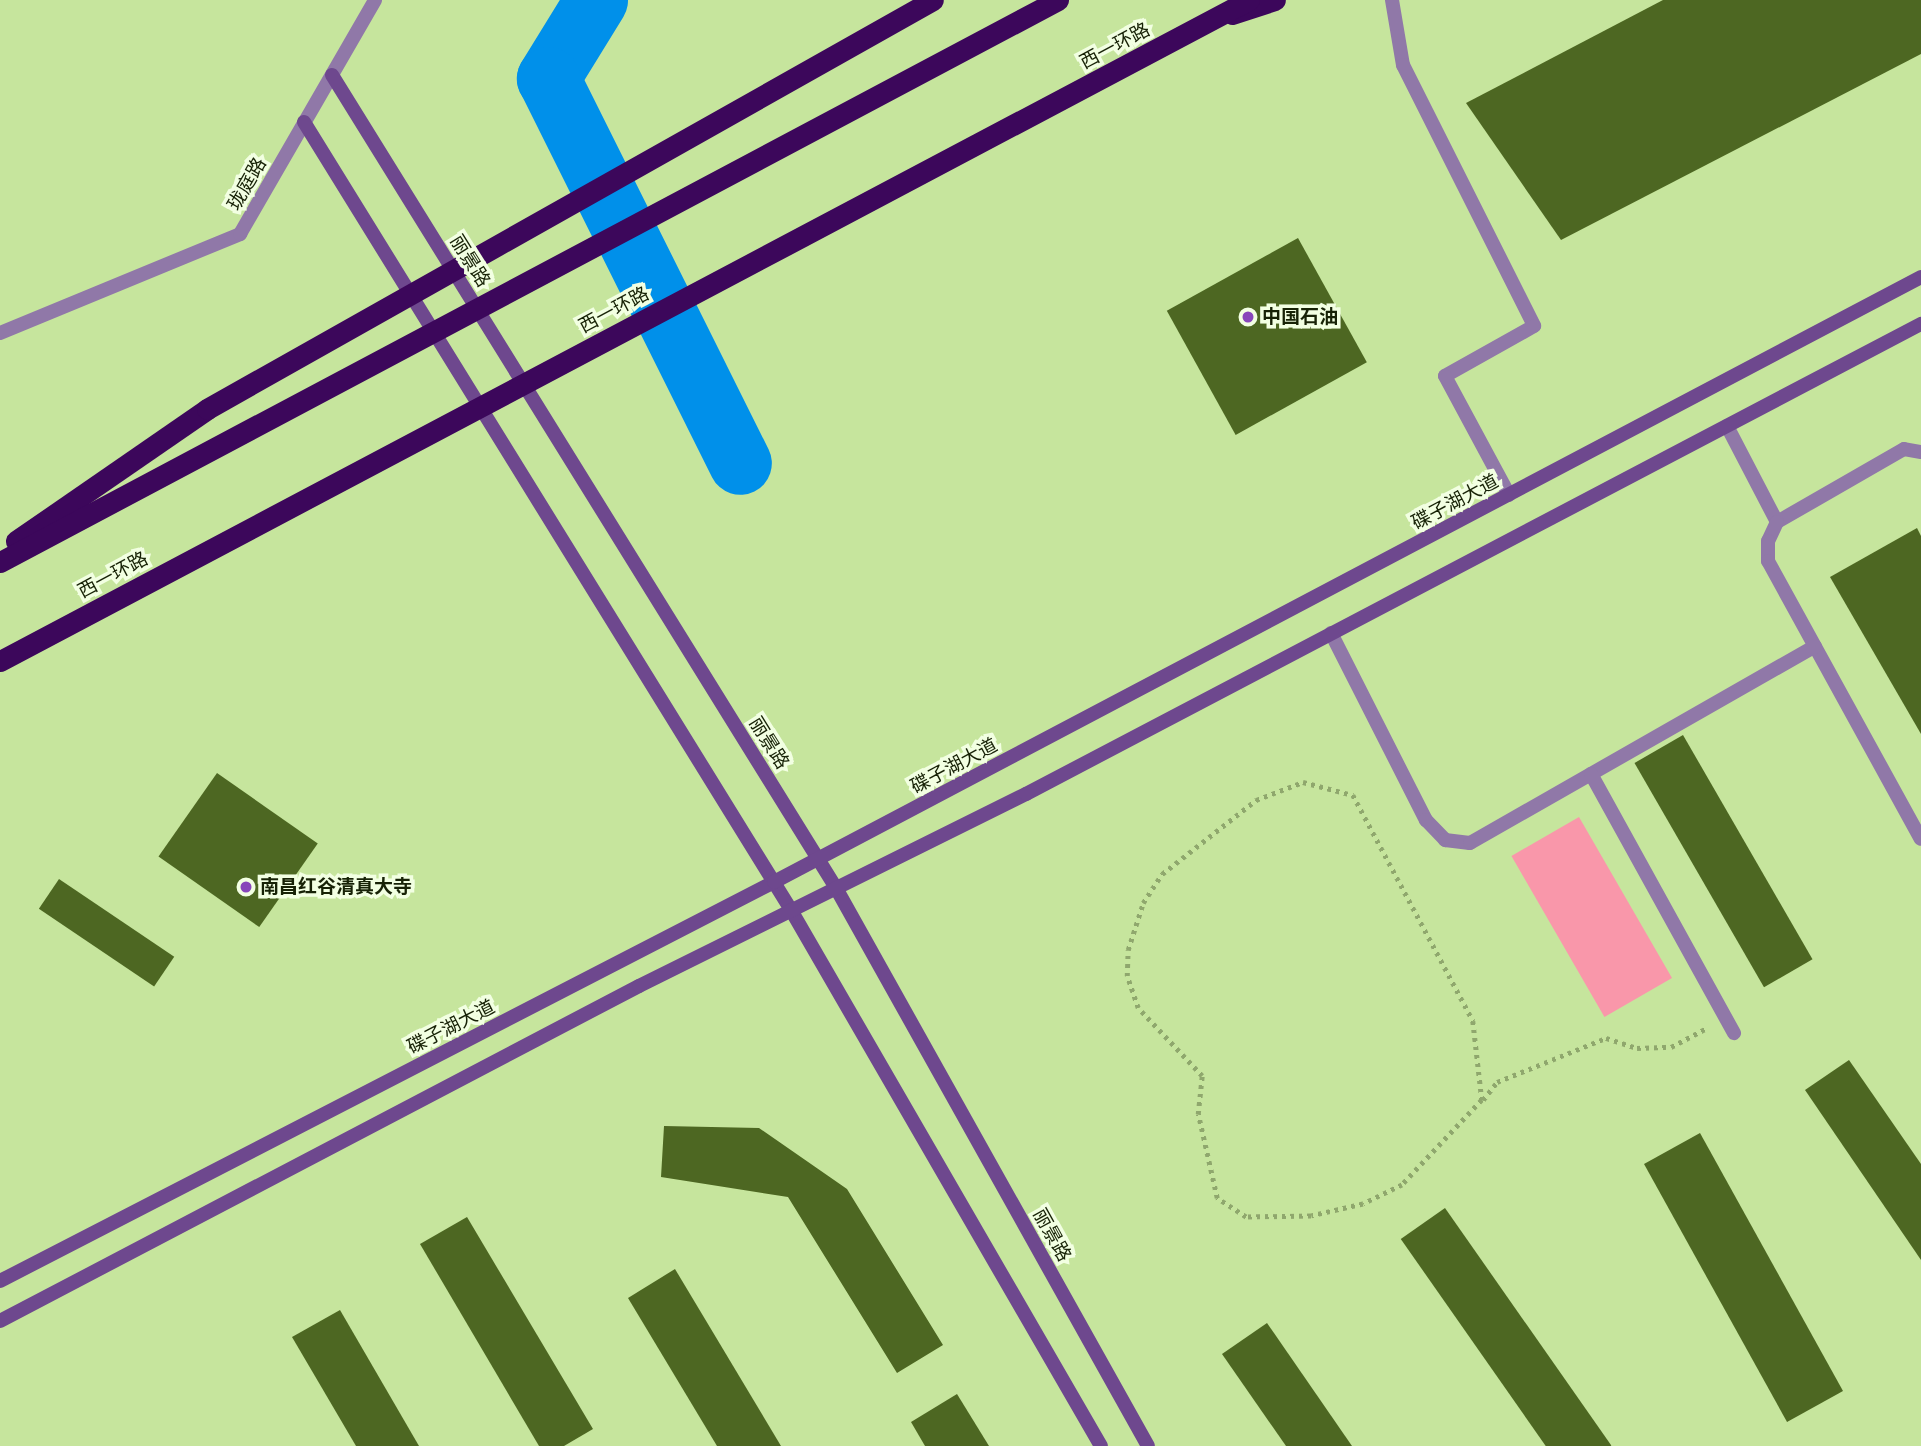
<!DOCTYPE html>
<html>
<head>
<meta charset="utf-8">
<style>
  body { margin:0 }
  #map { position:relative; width:1921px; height:1446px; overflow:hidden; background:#c6e59d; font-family:Helvetica,"Noto Sans SC",sans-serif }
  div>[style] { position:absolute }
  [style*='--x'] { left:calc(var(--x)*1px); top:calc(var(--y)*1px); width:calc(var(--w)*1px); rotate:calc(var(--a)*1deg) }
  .green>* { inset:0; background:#f997aa; transform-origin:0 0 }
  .river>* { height:63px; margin:-31.5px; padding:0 31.5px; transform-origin:31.5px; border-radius:31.5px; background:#0090ea }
  .building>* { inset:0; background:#4d6722; transform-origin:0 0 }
  .path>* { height:4.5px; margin-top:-2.25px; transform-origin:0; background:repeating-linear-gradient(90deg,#8fa76d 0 3.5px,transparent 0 8.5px) }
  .lane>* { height:14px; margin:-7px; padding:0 7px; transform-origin:7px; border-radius:7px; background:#9078a8 }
  .street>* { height:14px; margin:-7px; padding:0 7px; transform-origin:7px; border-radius:7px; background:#9078a8 }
  .secondary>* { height:14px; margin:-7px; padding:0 7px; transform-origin:7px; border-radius:7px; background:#6e488e }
  .highway>* { height:21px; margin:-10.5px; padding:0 10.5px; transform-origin:10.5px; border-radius:10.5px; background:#3c075b }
  .highway-bridge>* { height:21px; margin:-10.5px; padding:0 10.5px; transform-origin:10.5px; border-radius:10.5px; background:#3c075b }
  .dots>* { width:19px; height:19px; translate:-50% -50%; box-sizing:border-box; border:4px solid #f2ffe2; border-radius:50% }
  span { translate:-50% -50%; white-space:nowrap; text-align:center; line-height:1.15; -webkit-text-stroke:7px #f2ffe2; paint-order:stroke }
  .street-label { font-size:19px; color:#172206 }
  .poi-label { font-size:19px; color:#172206; font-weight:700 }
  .left { translate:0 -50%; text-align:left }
</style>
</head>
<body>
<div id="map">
  <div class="green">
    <i style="left:1579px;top:817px;width:186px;height:78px;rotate:60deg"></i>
  </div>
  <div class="river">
    <i style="--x:596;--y:0;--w:92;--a:121.6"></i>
    <i style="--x:548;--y:78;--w:430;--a:63.5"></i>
  </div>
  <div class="building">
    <i style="clip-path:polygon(1663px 0,1921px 0,1921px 54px,1561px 240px,1466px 103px)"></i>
    <i style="left:1298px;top:238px;width:142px;height:150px;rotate:61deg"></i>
    <i style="clip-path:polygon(1917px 528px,1921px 536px,1921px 734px,1830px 577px)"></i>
    <i style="left:1683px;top:735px;width:259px;height:56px;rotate:60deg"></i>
    <i style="left:217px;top:773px;width:123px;height:102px;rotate:35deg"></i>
    <i style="left:59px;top:879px;width:139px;height:36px;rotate:34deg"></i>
    <i style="clip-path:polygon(1849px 1060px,1921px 1164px,1921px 1260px,1805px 1090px)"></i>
    <i style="clip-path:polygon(664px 1126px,759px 1128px,847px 1189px,943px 1345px,897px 1373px,788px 1197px,661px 1177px)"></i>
    <i style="left:1700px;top:1133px;width:295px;height:64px;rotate:61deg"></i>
    <i style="left:1445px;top:1208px;width:290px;height:54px;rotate:55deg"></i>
    <i style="clip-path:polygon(467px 1217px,593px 1429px,564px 1446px,539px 1446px,420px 1244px)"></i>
    <i style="clip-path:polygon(675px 1269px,781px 1446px,717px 1446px,628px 1298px)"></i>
    <i style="clip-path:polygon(340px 1310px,419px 1446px,356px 1446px,292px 1337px)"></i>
    <i style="clip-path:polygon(1267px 1323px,1352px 1446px,1286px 1446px,1222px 1354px)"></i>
    <i style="clip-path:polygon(957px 1394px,989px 1446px,925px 1446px,911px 1422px)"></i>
  </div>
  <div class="path">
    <i style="--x:1303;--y:782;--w:52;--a:14.6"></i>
    <i style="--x:1353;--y:795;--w:256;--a:62"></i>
    <i style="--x:1473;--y:1021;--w:80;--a:83.5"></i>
    <i style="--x:1482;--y:1100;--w:117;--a:133.3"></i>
    <i style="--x:1402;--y:1185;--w:43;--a:154"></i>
    <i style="--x:1363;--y:1204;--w:53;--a:167"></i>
    <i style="--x:1311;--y:1216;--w:65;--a:179.1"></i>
    <i style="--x:1246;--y:1217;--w:35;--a:-147"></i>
    <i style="--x:1217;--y:1198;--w:86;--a:-102.7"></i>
    <i style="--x:1198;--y:1114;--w:38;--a:-84"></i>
    <i style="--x:1202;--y:1076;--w:93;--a:-133.3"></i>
    <i style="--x:1138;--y:1008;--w:34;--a:-109"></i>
    <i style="--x:1127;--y:976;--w:26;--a:-88"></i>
    <i style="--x:1128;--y:950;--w:49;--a:-72.3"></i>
    <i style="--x:1143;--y:903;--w:35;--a:-57"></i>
    <i style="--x:1162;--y:874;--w:120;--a:-38.2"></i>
    <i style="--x:1256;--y:800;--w:50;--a:-21"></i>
    <i style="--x:1483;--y:1100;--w:23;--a:-52"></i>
    <i style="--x:1497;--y:1082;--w:118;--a:-22"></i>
    <i style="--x:1606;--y:1038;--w:33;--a:18"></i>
    <i style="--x:1637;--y:1048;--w:34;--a:-2"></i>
    <i style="--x:1671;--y:1047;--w:40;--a:-28"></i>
  </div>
  <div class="lane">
    <i style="--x:1392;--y:0;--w:66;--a:80.4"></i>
    <i style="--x:1403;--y:65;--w:292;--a:63.3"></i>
    <i style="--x:1534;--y:326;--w:102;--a:150.7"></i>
    <i style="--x:1445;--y:376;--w:135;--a:61.7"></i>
  </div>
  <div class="street">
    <i style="--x:0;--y:333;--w:260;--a:-22.4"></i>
    <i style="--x:240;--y:234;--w:270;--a:-60"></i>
    <i style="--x:1727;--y:426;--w:108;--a:62.5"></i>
    <i style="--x:1921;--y:452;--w:17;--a:-170"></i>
    <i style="--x:1904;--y:449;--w:146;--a:150.1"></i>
    <i style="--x:1777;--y:522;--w:21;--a:115"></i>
    <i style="--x:1768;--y:541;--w:20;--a:90"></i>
    <i style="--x:1768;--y:561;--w:317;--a:61.2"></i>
    <i style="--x:1331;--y:633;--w:210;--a:63.1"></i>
    <i style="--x:1426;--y:820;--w:28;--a:46"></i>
    <i style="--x:1445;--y:840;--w:25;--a:7"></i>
    <i style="--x:1470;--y:843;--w:397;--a:-29.7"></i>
    <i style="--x:1591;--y:774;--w:296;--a:61.1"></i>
  </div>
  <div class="secondary">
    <i style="--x:332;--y:75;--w:957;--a:58.2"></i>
    <i style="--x:836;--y:888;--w:639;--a:60.79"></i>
    <i style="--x:304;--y:122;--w:926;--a:58.28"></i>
    <i style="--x:791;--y:910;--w:619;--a:59.96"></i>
    <i style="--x:0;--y:1281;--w:871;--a:-27.27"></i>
    <i style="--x:774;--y:882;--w:1297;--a:-27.81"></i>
    <i style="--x:0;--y:1321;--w:721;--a:-27.67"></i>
    <i style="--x:639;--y:986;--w:432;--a:-26.4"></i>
    <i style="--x:1026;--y:794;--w:1011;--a:-27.71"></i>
  </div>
  <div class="highway">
    <i style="--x:1232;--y:14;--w:45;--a:-18"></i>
  </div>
  <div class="highway-bridge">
    <i style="--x:16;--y:541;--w:232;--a:-34.6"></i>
    <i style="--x:207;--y:409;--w:833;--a:-29.4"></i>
    <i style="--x:0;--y:562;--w:1198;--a:-27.98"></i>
    <i style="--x:0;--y:661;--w:1413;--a:-27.89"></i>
  </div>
  <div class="dots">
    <i style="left:1248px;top:317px;background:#8846ba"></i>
    <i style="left:246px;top:887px;background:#8846ba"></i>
  </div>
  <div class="street-label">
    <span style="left:1115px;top:46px;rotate:-28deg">西一环路</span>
    <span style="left:247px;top:184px;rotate:-60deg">珑庭路</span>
    <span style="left:470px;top:261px;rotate:58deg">丽景路</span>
    <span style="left:614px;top:310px;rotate:-28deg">西一环路</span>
    <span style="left:1455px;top:502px;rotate:-28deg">碟子湖大道</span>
    <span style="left:113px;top:575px;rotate:-28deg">西一环路</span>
    <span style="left:769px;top:743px;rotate:58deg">丽景路</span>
    <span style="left:954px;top:766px;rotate:-28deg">碟子湖大道</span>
    <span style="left:451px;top:1027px;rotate:-27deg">碟子湖大道</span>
    <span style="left:1052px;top:1235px;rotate:61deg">丽景路</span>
  </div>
  <div class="poi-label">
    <span class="left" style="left:1262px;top:317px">中国石油</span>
    <span class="left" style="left:260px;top:887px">南昌红谷清真大寺</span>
  </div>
</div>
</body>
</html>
